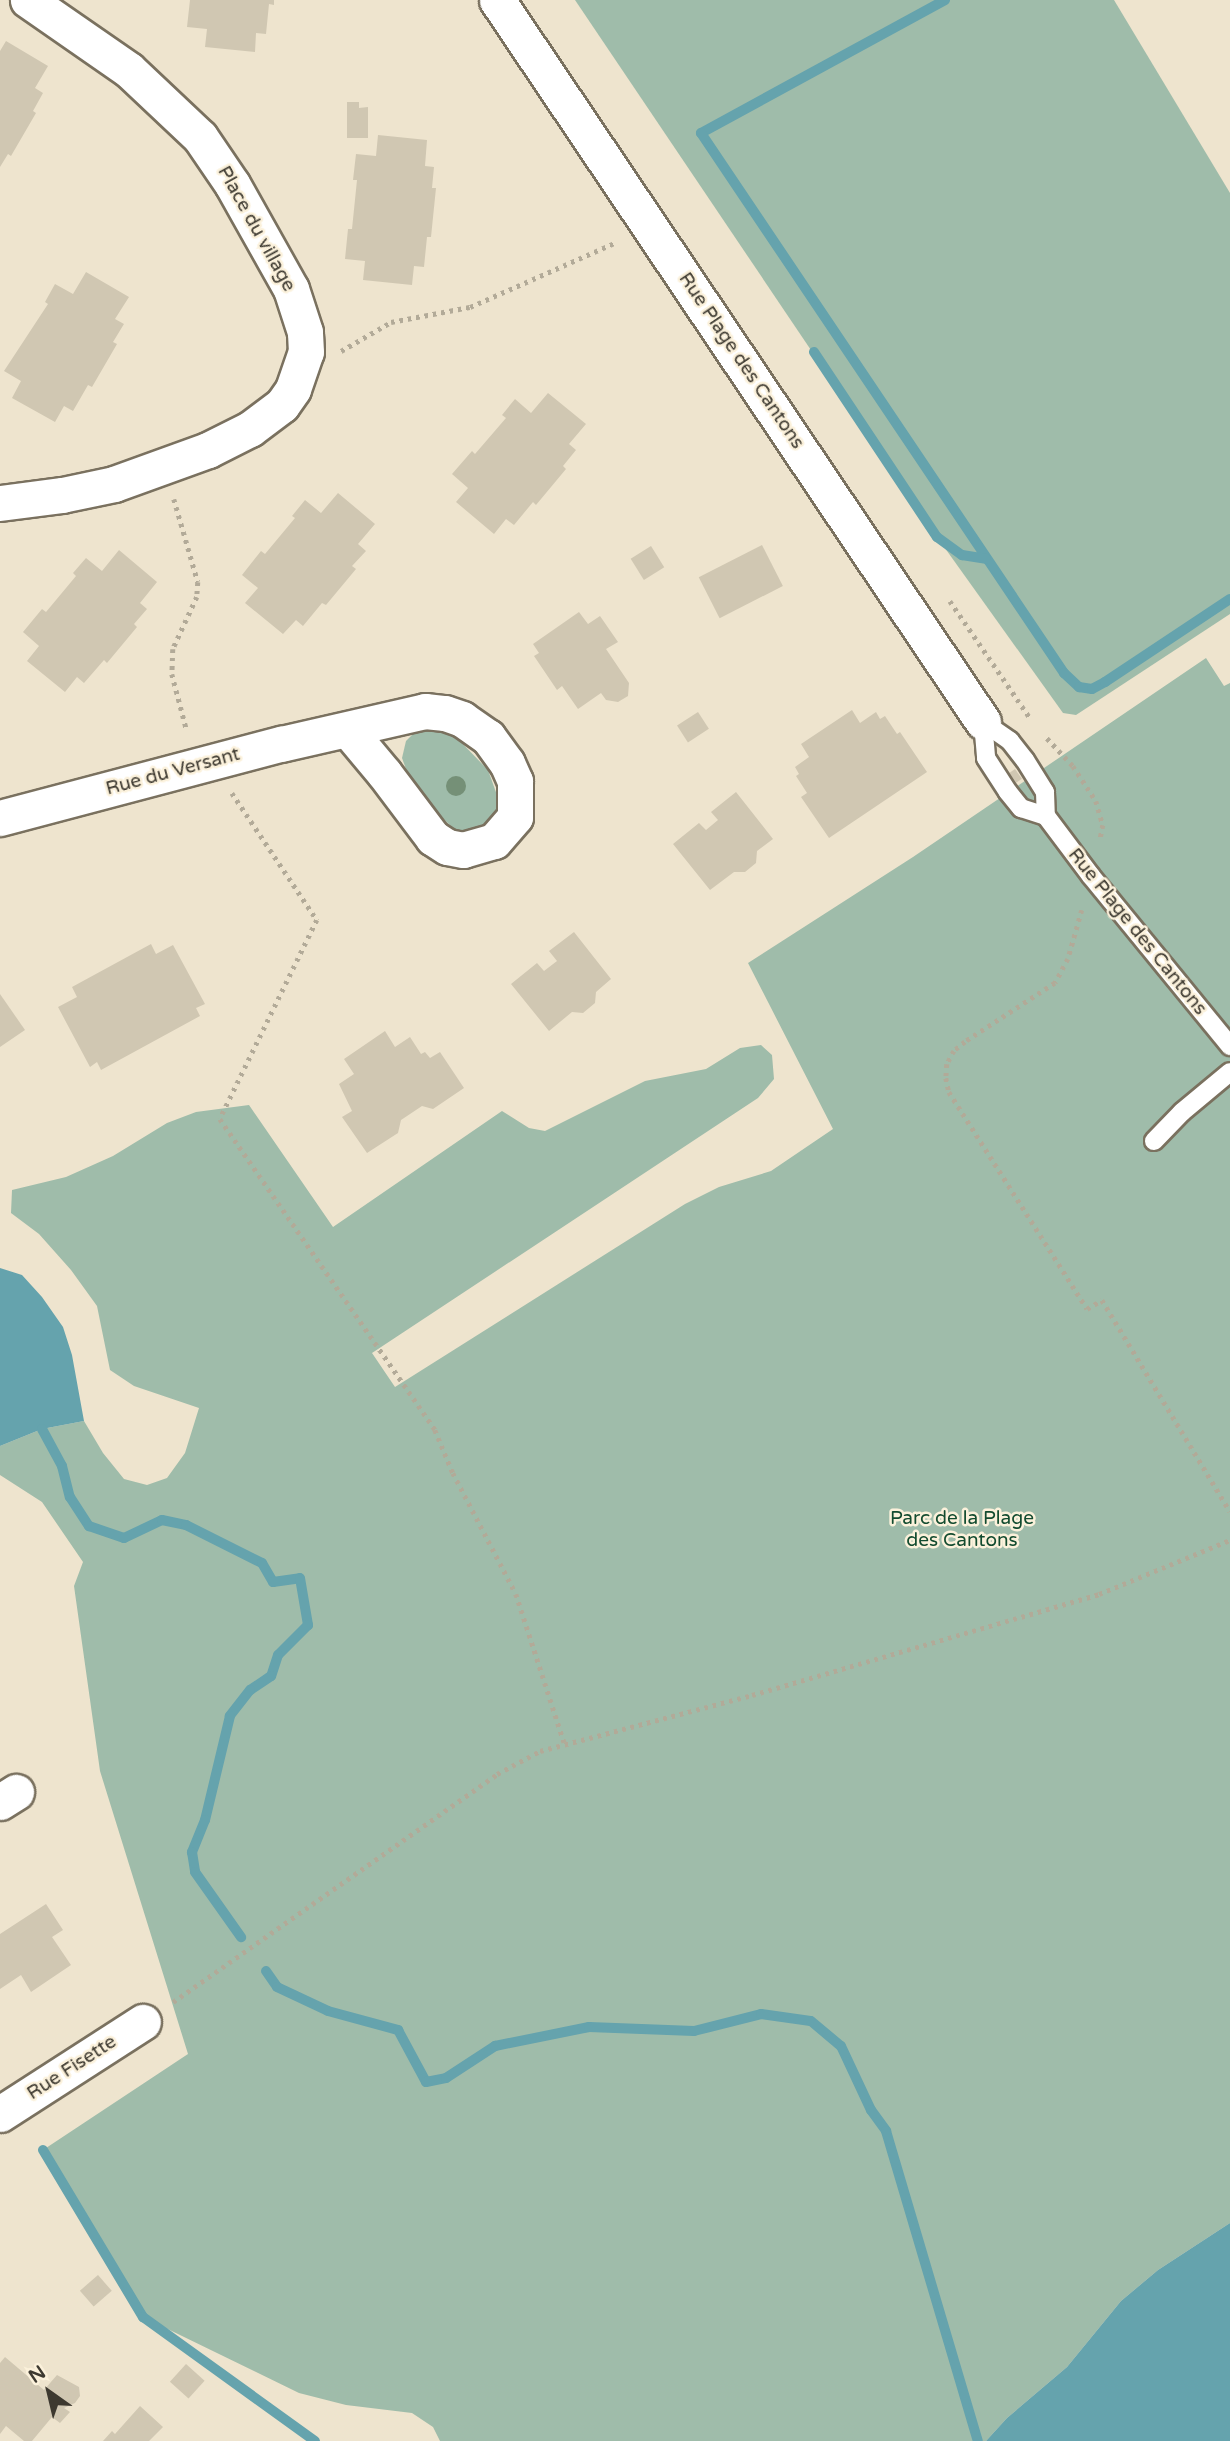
<!DOCTYPE html>
<html>
<head>
<meta charset="utf-8">
<style>
  body { margin:0 }
  #map { position:relative; width:1230px; height:2441px; overflow:hidden; background:#eee4ce; font-family:"Varela Round",sans-serif }
  div>[style] { position:absolute }
  [style*='--x'] { left:calc(var(--x)*1px); top:calc(var(--y)*1px); width:calc(var(--w)*1px); rotate:calc(var(--a)*1deg) }
  .green>* { inset:0; background:#9fbcaa }
  .water>* { inset:0; background:#65a3ad }
  .stream>* { height:10px; margin:-5px; padding:0 5px; transform-origin:5px; border-radius:5px; background:#65a3ad }
  .building>* { inset:0; background:#d0c7b2; transform-origin:0 0 }
  .path>* { height:4.5px; margin-top:-2.25px; transform-origin:0; background:repeating-linear-gradient(90deg,#b2aa98 0 3.5px,transparent 0 8.5px) }
  .roads { filter:drop-shadow(2px 0 #7a715f) drop-shadow(-2px 0 #7a715f) drop-shadow(0 2px #7a715f) drop-shadow(0 -2px #7a715f) }
  .lane>* { height:18px; margin:-9px; padding:0 9px; transform-origin:9px; border-radius:9px; background:#fff }
  .street>* { height:35px; margin:-17.5px; padding:0 17.5px; transform-origin:17.5px; border-radius:17.5px; background:#fff }
  .trees>* { width:20px; height:20px; margin:-10px; border-radius:50%; background:#759077 }
  span { translate:-50% -50%; white-space:nowrap; text-align:center; line-height:1.15; -webkit-text-stroke:5px #fbf1db; paint-order:stroke }
  .street-label { font-size:19px; color:#3d3930 }
  .park-label { font-size:19px; color:#124b2f }
  .north { position:absolute; left:14px; top:2357px; width:70px; height:70px; -webkit-text-stroke:5px #fbf1db; paint-order:stroke; rotate:326deg; font-size:19px; font-weight:700; line-height:28px; text-align:center; color:#3d3930 }
  .north::after { content:''; display:block; margin:auto; width:24px; height:32px; background:#3d3930; clip-path:polygon(50% 0,100% 100%,50% 72%,0 100%) }
</style>
</head>
<body>
<div id="map">
  <div class="green">
    <i style="clip-path:polygon(575px 0,1114px 0,1230px 193px,1230px 614px,1076px 715px,1063px 713px,937px 537px)"></i>
    <i style="clip-path:polygon(1206px 658px,1224px 686px,1230px 683px,1230px 2223px,1158px 2270px,1121px 2301px,1067px 2367px,1007px 2418px,986px 2441px,440px 2441px,433px 2427px,412px 2413px,346px 2405px,299px 2393px,143px 2317px,43px 2150px,188px 2054px,100px 1771px,74px 1586px,83px 1562px,42px 1502px,0 1475px,0 1446px,42px 1429px,84px 1421px,103px 1453px,124px 1479px,147px 1485px,167px 1478px,185px 1453px,199px 1408px,134px 1386px,110px 1370px,97px 1306px,71px 1270px,39px 1234px,11px 1213px,12px 1190px,66px 1177px,113px 1156px,167px 1123px,196px 1112px,249px 1105px,333px 1227px,502px 1111px,529px 1128px,545px 1131px,645px 1081px,706px 1069px,740px 1048px,761px 1045px,772px 1055px,774px 1079px,758px 1098px,372px 1353px,395px 1387px,685px 1204px,719px 1187px,771px 1171px,833px 1129px,748px 963px,913px 857px)"></i>
    <i style="clip-path:polygon(427px 730px,440px 731px,458px 739px,488px 770px,497px 795px,498px 809px,494px 821px,470px 835px,457px 832px,432px 808px,406px 769px,402px 758px,406px 741px,413px 734px)"></i>
  </div>
  <div class="water">
    <i style="clip-path:polygon(0 1268px,22px 1275px,42px 1297px,63px 1327px,72px 1355px,84px 1421px,42px 1429px,0 1446px)"></i>
    <i style="clip-path:polygon(1230px 2223px,1230px 2441px,986px 2441px,1007px 2418px,1067px 2367px,1121px 2301px,1158px 2270px)"></i>
  </div>
  <div class="stream">
    <i style="--x:945;--y:0;--w:278;--a:151.4"></i>
    <i style="--x:701;--y:133;--w:651;--a:56.09"></i>
    <i style="--x:1064;--y:673;--w:21;--a:43"></i>
    <i style="--x:1079;--y:687;--w:13;--a:9"></i>
    <i style="--x:1092;--y:689;--w:15;--a:-28"></i>
    <i style="--x:1105;--y:682;--w:150;--a:-33.6"></i>
    <i style="--x:814;--y:352;--w:222;--a:56.4"></i>
    <i style="--x:937;--y:537;--w:31;--a:36"></i>
    <i style="--x:962;--y:555;--w:24;--a:9"></i>
    <i style="--x:42;--y:1429;--w:42;--a:61.6"></i>
    <i style="--x:62;--y:1466;--w:32;--a:76"></i>
    <i style="--x:70;--y:1497;--w:35;--a:57"></i>
    <i style="--x:89;--y:1526;--w:37;--a:19"></i>
    <i style="--x:124;--y:1538;--w:42;--a:-25.3"></i>
    <i style="--x:162;--y:1520;--w:25;--a:12"></i>
    <i style="--x:186;--y:1525;--w:85;--a:26.6"></i>
    <i style="--x:262;--y:1563;--w:22;--a:60"></i>
    <i style="--x:273;--y:1582;--w:27;--a:-8"></i>
    <i style="--x:300;--y:1578;--w:48;--a:80.3"></i>
    <i style="--x:308;--y:1625;--w:42;--a:135"></i>
    <i style="--x:278;--y:1655;--w:22;--a:108"></i>
    <i style="--x:271;--y:1676;--w:25;--a:146"></i>
    <i style="--x:250;--y:1690;--w:33;--a:128"></i>
    <i style="--x:230;--y:1716;--w:107;--a:103.5"></i>
    <i style="--x:205;--y:1820;--w:35;--a:112"></i>
    <i style="--x:192;--y:1852;--w:20;--a:81"></i>
    <i style="--x:195;--y:1872;--w:80;--a:54.7"></i>
    <i style="--x:266;--y:1971;--w:19;--a:55"></i>
    <i style="--x:277;--y:1987;--w:56;--a:25.2"></i>
    <i style="--x:328;--y:2011;--w:73;--a:15.2"></i>
    <i style="--x:398;--y:2030;--w:59;--a:61.7"></i>
    <i style="--x:426;--y:2082;--w:20;--a:-11"></i>
    <i style="--x:446;--y:2078;--w:59;--a:-33.1"></i>
    <i style="--x:495;--y:2046;--w:96;--a:-11.4"></i>
    <i style="--x:589;--y:2027;--w:105;--a:2.2"></i>
    <i style="--x:694;--y:2031;--w:69;--a:-14.2"></i>
    <i style="--x:761;--y:2014;--w:50;--a:8"></i>
    <i style="--x:811;--y:2021;--w:39;--a:40"></i>
    <i style="--x:841;--y:2046;--w:71;--a:64.9"></i>
    <i style="--x:871;--y:2110;--w:26;--a:54"></i>
    <i style="--x:886;--y:2131;--w:323;--a:73.5"></i>
    <i style="--x:43;--y:2150;--w:195;--a:59.1"></i>
    <i style="--x:143;--y:2317;--w:212;--a:35.8"></i>
  </div>
  <div class="building">
    <i style="clip-path:polygon(190px 0,274px 0,274px 5px,269px 4px,266px 34px,256px 33px,255px 52px,205px 47px,207px 29px,187px 27px)"></i>
    <i style="clip-path:polygon(6px 41px,48px 66px,35px 88px,43px 93px,33px 111px,36px 113px,11px 156px,8px 154px,0 167px,0 51px)"></i>
    <i style="clip-path:polygon(347px 102px,359px 102px,359px 108px,368px 107px,368px 138px,347px 138px)"></i>
    <i style="clip-path:polygon(378px 135px,427px 140px,425px 166px,434px 167px,432px 188px,436px 188px,431px 237px,427px 237px,424px 267px,414px 266px,412px 285px,363px 280px,365px 261px,345px 259px,348px 229px,352px 229px,357px 180px,353px 180px,356px 154px,376px 156px)"></i>
    <i style="clip-path:polygon(86px 272px,129px 297px,115px 319px,124px 324px,113px 342px,117px 344px,92px 387px,88px 385px,73px 411px,64px 406px,55px 422px,12px 398px,21px 381px,4px 371px,48px 304px,45px 302px,55px 284px,73px 294px)"></i>
    <i style="clip-path:polygon(548px 393px,586px 424px,569px 444px,576px 450px,563px 466px,566px 469px,536px 505px,533px 502px,514px 525px,506px 519px,494px 534px,456px 502px,468px 488px,452px 474px,472px 451px,475px 454px,506px 418px,502px 415px,515px 399px,531px 413px)"></i>
    <i style="clip-path:polygon(338px 493px,375px 524px,358px 544px,366px 551px,352px 566px,356px 569px,326px 605px,322px 603px,303px 626px,296px 620px,283px 634px,245px 603px,258px 588px,242px 575px,261px 551px,265px 554px,295px 518px,292px 516px,305px 500px,321px 513px)"></i>
    <i style="left:762px;top:545px;width:46px;height:71px;rotate:63deg"></i>
    <i style="left:651px;top:546px;width:25px;height:24px;rotate:58deg"></i>
    <i style="clip-path:polygon(119px 550px,157px 582px,140px 603px,147px 609px,134px 624px,137px 627px,107px 663px,104px 660px,84px 683px,77px 677px,65px 692px,27px 661px,39px 646px,23px 632px,42px 609px,46px 612px,76px 576px,73px 573px,86px 558px,102px 571px)"></i>
    <i style="clip-path:polygon(579px 612px,588px 624px,600px 616px,618px 642px,606px 649px,629px 683px,628px 696px,618px 702px,606px 700px,601px 693px,578px 709px,562px 686px,557px 690px,534px 656px,539px 653px,533px 644px)"></i>
    <i style="clip-path:polygon(852px 710px,860px 723px,876px 712px,880px 719px,885px 716px,897px 734px,900px 732px,927px 772px,829px 838px,801px 797px,807px 793px,796px 776px,799px 774px,795px 767px,809px 757px,801px 744px)"></i>
    <i style="left:698px;top:712px;width:20px;height:25px;rotate:57deg"></i>
    <i style="left:1015px;top:769px;width:12px;height:7px;rotate:55deg"></i>
    <i style="clip-path:polygon(736px 792px,773px 839px,757px 851px,756px 863px,745px 872px,734px 872px,710px 890px,673px 844px,699px 823px,706px 830px,718px 820px,711px 812px)"></i>
    <i style="clip-path:polygon(574px 932px,611px 979px,596px 992px,595px 1003px,583px 1013px,572px 1012px,549px 1031px,511px 984px,537px 963px,544px 971px,557px 961px,549px 951px)"></i>
    <i style="clip-path:polygon(151px 944px,156px 954px,173px 945px,205px 1004px,196px 1008px,200px 1016px,101px 1070px,97px 1062px,90px 1067px,58px 1007px,77px 997px,72px 987px)"></i>
    <i style="clip-path:polygon(0 994px,25px 1030px,0 1047px)"></i>
    <i style="clip-path:polygon(385px 1031px,395px 1047px,410px 1037px,421px 1054px,425px 1052px,430px 1058px,440px 1052px,464px 1088px,433px 1109px,422px 1106px,401px 1120px,398px 1133px,367px 1153px,342px 1117px,352px 1111px,339px 1084px,354px 1074px,344px 1059px)"></i>
    <i style="clip-path:polygon(46px 1904px,63px 1930px,52px 1937px,71px 1965px,31px 1992px,21px 1975px,0 1989px,0 1934px)"></i>
    <i style="left:98px;top:2275px;width:21px;height:24px;rotate:49deg"></i>
    <i style="clip-path:polygon(5px 2357px,44px 2390px,57px 2375px,79px 2387px,80px 2396px,75px 2403px,64px 2408px,70px 2412px,60px 2423px,52px 2417px,32px 2441px,24px 2441px,6px 2426px,0 2434px,0 2363px)"></i>
    <i style="left:186px;top:2364px;width:25px;height:24px;rotate:42deg"></i>
    <i style="clip-path:polygon(140px 2406px,163px 2427px,149px 2441px,103px 2441px,112px 2431px,115px 2434px)"></i>
  </div>
  <div class="path">
    <i style="--x:341;--y:351;--w:58;--a:-30.1"></i>
    <i style="--x:391;--y:322;--w:80;--a:-10.8"></i>
    <i style="--x:470;--y:307;--w:161;--a:-23.9"></i>
    <i style="--x:174;--y:499;--w:86;--a:73.9"></i>
    <i style="--x:198;--y:582;--w:15;--a:94"></i>
    <i style="--x:197;--y:597;--w:57;--a:114.8"></i>
    <i style="--x:173;--y:649;--w:25;--a:92"></i>
    <i style="--x:172;--y:674;--w:59;--a:75.3"></i>
    <i style="--x:950;--y:601;--w:142;--a:55.6"></i>
    <i style="--x:1047;--y:738;--w:38;--a:47"></i>
    <i style="--x:1073;--y:766;--w:42;--a:56.7"></i>
    <i style="--x:1096;--y:801;--w:25;--a:74"></i>
    <i style="--x:1103;--y:825;--w:15;--a:101"></i>
    <i style="--x:232;--y:793;--w:153;--a:56.2"></i>
    <i style="--x:317;--y:920;--w:221;--a:116"></i>
    <i style="--x:220;--y:1119;--w:378;--a:55.3"></i>
    <i style="--x:435;--y:1430;--w:47;--a:67.3"></i>
    <i style="--x:453;--y:1473;--w:136;--a:62.5"></i>
    <i style="--x:516;--y:1594;--w:156;--a:72"></i>
    <i style="--x:1082;--y:910;--w:51;--a:105.9"></i>
    <i style="--x:1068;--y:959;--w:27;--a:118"></i>
    <i style="--x:1055;--y:983;--w:108;--a:146.8"></i>
    <i style="--x:965;--y:1042;--w:14;--a:141"></i>
    <i style="--x:954;--y:1051;--w:15;--a:118"></i>
    <i style="--x:947;--y:1064;--w:14;--a:94"></i>
    <i style="--x:946;--y:1078;--w:14;--a:78"></i>
    <i style="--x:949;--y:1092;--w:257;--a:57.5"></i>
    <i style="--x:1087;--y:1309;--w:17;--a:-31"></i>
    <i style="--x:1102;--y:1300;--w:247;--a:58.8"></i>
    <i style="--x:173;--y:2002;--w:396;--a:-35.1"></i>
    <i style="--x:497;--y:1774;--w:49;--a:-28.1"></i>
    <i style="--x:540;--y:1751;--w:219;--a:-14.8"></i>
    <i style="--x:752;--y:1695;--w:361;--a:-16.2"></i>
    <i style="--x:1099;--y:1594;--w:142;--a:-22.4"></i>
  </div>
  <div class="roads">
    <div class="lane">
      <i style="--x:983;--y:722;--w:33;--a:35"></i>
      <i style="--x:1010;--y:741;--w:24;--a:52"></i>
      <i style="--x:1025;--y:760;--w:38;--a:58"></i>
      <i style="--x:1045;--y:792;--w:24;--a:88"></i>
      <i style="--x:1046;--y:816;--w:75;--a:53.1"></i>
      <i style="--x:1091;--y:876;--w:220;--a:50.7"></i>
      <i style="--x:983;--y:722;--w:36;--a:85"></i>
      <i style="--x:986;--y:758;--w:40;--a:57.1"></i>
      <i style="--x:1008;--y:792;--w:21;--a:51"></i>
      <i style="--x:1021;--y:808;--w:26;--a:18"></i>
      <i style="--x:1154;--y:1141;--w:40;--a:-46"></i>
      <i style="--x:1182;--y:1112;--w:62;--a:-39.8"></i>
    </div>
    <div class="street">
      <i style="--x:497;--y:0;--w:870;--a:56.05"></i>
      <i style="--x:0;--y:503;--w:63;--a:-7.4"></i>
      <i style="--x:62;--y:495;--w:53;--a:-11.9"></i>
      <i style="--x:114;--y:484;--w:100;--a:-19.9"></i>
      <i style="--x:208;--y:450;--w:47;--a:-26.6"></i>
      <i style="--x:250;--y:429;--w:40;--a:-37"></i>
      <i style="--x:282;--y:405;--w:19;--a:-55"></i>
      <i style="--x:293;--y:389;--w:39;--a:-71"></i>
      <i style="--x:306;--y:352;--w:20;--a:-93"></i>
      <i style="--x:305;--y:332;--w:45;--a:-108"></i>
      <i style="--x:291;--y:289;--w:120;--a:-119.3"></i>
      <i style="--x:232;--y:184;--w:57;--a:-124.2"></i>
      <i style="--x:200;--y:137;--w:98;--a:-136.7"></i>
      <i style="--x:129;--y:70;--w:123;--a:-145.3"></i>
      <i style="--x:0;--y:818;--w:291;--a:-14.8"></i>
      <i style="--x:281;--y:744;--w:148;--a:-12.9"></i>
      <i style="--x:425;--y:711;--w:20;--a:6"></i>
      <i style="--x:445;--y:713;--w:18;--a:19"></i>
      <i style="--x:462;--y:719;--w:32;--a:35"></i>
      <i style="--x:488;--y:737;--w:32;--a:54"></i>
      <i style="--x:507;--y:763;--w:20;--a:66"></i>
      <i style="--x:515;--y:781;--w:36;--a:90"></i>
      <i style="--x:515;--y:817;--w:32;--a:131"></i>
      <i style="--x:494;--y:841;--w:32;--a:164"></i>
      <i style="--x:463;--y:850;--w:16;--a:-169"></i>
      <i style="--x:447;--y:847;--w:17;--a:-147"></i>
      <i style="--x:433;--y:838;--w:81;--a:-127"></i>
      <i style="--x:384;--y:773;--w:56;--a:-129.9"></i>
      <i style="--x:0;--y:1802;--w:19;--a:-32"></i>
      <i style="--x:0;--y:2114;--w:170;--a:-32.8"></i>
    </div>
  </div>
  <div class="trees">
    <i style="left:456px;top:786px"></i>
  </div>
  <div class="street-label">
    <span style="left:256px;top:229px;rotate:61deg">Place du village</span>
    <span style="left:741px;top:361px;rotate:56deg">Rue Plage des Cantons</span>
    <span style="left:173px;top:772px;rotate:-15deg">Rue du Versant</span>
    <span style="left:1137px;top:932px;rotate:51deg">Rue Plage des Cantons</span>
    <span style="left:72px;top:2068px;rotate:-33deg">Rue Fisette</span>
  </div>
  <div class="park-label">
    <span style="left:962px;top:1530px">Parc de la Plage<br>des Cantons</span>
  </div>
  <div class="north">N</div>
</div>
</body>
</html>
